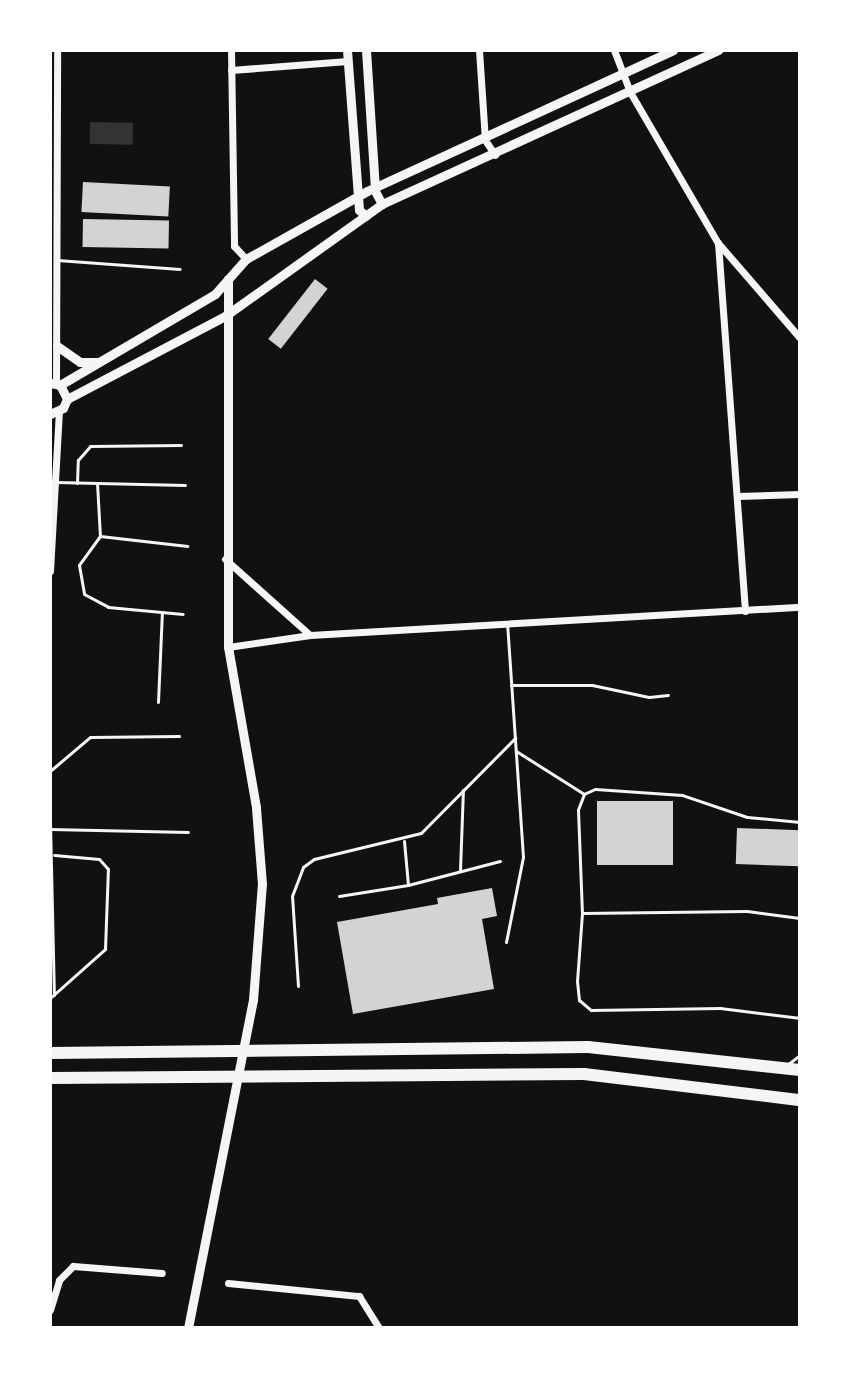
<!DOCTYPE html>
<html>
<head>
<meta charset="utf-8">
<style>
  body { margin:0 }
  #map { position:relative; width:850px; height:1378px; overflow:hidden; background:#111; font-family:"Open Sans",sans-serif }
  div>[style] { position:absolute }
  [style*='--x'] { left:calc(var(--x)*1px); top:calc(var(--y)*1px); width:calc(var(--w)*1px); rotate:calc(var(--a)*1deg) }
  .water>* { inset:0; background:#333; transform-origin:0 0 }
  .building>* { inset:0; background:#d3d3d3; transform-origin:0 0 }
  .service>* { height:3px; margin:-1.5px; padding:0 1.5px; transform-origin:1.5px; border-radius:1.5px; background:#f5f5f5 }
  .minor>* { height:7px; margin:-3.5px; padding:0 3.5px; transform-origin:3.5px; border-radius:3.5px; background:#f5f5f5 }
  .tertiary>* { height:9px; margin:-4.5px; padding:0 4.5px; transform-origin:4.5px; border-radius:4.5px; background:#f5f5f5 }
  .motorway>* { height:12px; margin:-6px; padding:0 6px; transform-origin:6px; border-radius:6px; background:#f5f5f5 }
  span { translate:-50% -50%; white-space:nowrap; text-align:center; line-height:1.15; -webkit-text-stroke:6px #fff; paint-order:stroke }
  .frame { position:absolute; inset:0; border:52px solid #fff; pointer-events:none }
</style>
</head>
<body>
<div id="map">
  <div class="water">
    <i style="left:90px;top:122px;width:43px;height:22px;rotate:1deg"></i>
  </div>
  <div class="building">
    <i style="left:83px;top:182px;width:87px;height:30px;rotate:3deg"></i>
    <i style="left:83px;top:219px;width:86px;height:28px;rotate:1deg"></i>
    <i style="left:315px;top:279px;width:16px;height:76px;rotate:38deg"></i>
    <i style="left:597px;top:801px;width:76px;height:64px"></i>
    <i style="left:737px;top:828px;width:63px;height:36px;rotate:2deg"></i>
    <i style="clip-path:polygon(492px 888px,497px 916px,482px 919px,494px 989px,353px 1014px,337px 922px,438px 904px,437px 898px)"></i>
  </div>
  <div class="service">
    <i style="--x:57;--y:260;--w:123;--a:4.2"></i>
    <i style="--x:55;--y:482;--w:130;--a:1.3"></i>
    <i style="--x:77;--y:483;--w:23;--a:-88"></i>
    <i style="--x:78;--y:460;--w:18;--a:-49"></i>
    <i style="--x:90;--y:446;--w:91;--a:-0.6"></i>
    <i style="--x:97;--y:483;--w:53;--a:86.8"></i>
    <i style="--x:100;--y:536;--w:88;--a:6.6"></i>
    <i style="--x:100;--y:536;--w:36;--a:126"></i>
    <i style="--x:79;--y:565;--w:29;--a:80"></i>
    <i style="--x:84;--y:594;--w:27;--a:28"></i>
    <i style="--x:108;--y:607;--w:75;--a:5.3"></i>
    <i style="--x:511;--y:685;--w:81;--a:0"></i>
    <i style="--x:592;--y:685;--w:58;--a:11.9"></i>
    <i style="--x:649;--y:697;--w:19;--a:-6"></i>
    <i style="--x:158;--y:702;--w:90;--a:-87.5"></i>
    <i style="--x:516;--y:751;--w:80;--a:32.3"></i>
    <i style="--x:50;--y:771;--w:52;--a:-40.4"></i>
    <i style="--x:90;--y:737;--w:89;--a:-0.6"></i>
    <i style="--x:50;--y:822;--w:173;--a:88.7"></i>
    <i style="--x:800;--y:822;--w:53;--a:-174.6"></i>
    <i style="--x:747;--y:817;--w:69;--a:-161.3"></i>
    <i style="--x:682;--y:795;--w:87;--a:-176.1"></i>
    <i style="--x:595;--y:789;--w:12;--a:156"></i>
    <i style="--x:584;--y:794;--w:17;--a:111"></i>
    <i style="--x:578;--y:810;--w:103;--a:87.8"></i>
    <i style="--x:582;--y:913;--w:68;--a:94.2"></i>
    <i style="--x:577;--y:981;--w:19;--a:84"></i>
    <i style="--x:579;--y:1000;--w:16;--a:40"></i>
    <i style="--x:591;--y:1010;--w:129;--a:-0.9"></i>
    <i style="--x:720;--y:1008;--w:81;--a:7.1"></i>
    <i style="--x:50;--y:829;--w:138;--a:1.2"></i>
    <i style="--x:404;--y:841;--w:44;--a:84.8"></i>
    <i style="--x:460;--y:870;--w:80;--a:-87.9"></i>
    <i style="--x:339;--y:896;--w:70;--a:-9.1"></i>
    <i style="--x:408;--y:885;--w:95;--a:-14.6"></i>
    <i style="--x:582;--y:913;--w:165;--a:-0.7"></i>
    <i style="--x:747;--y:911;--w:53;--a:7.5"></i>
    <i style="--x:506;--y:942;--w:87;--a:-78.7"></i>
    <i style="--x:523;--y:857;--w:233;--a:-93.9"></i>
    <i style="--x:298;--y:986;--w:90;--a:-93.8"></i>
    <i style="--x:292;--y:896;--w:31;--a:-69"></i>
    <i style="--x:303;--y:867;--w:14;--a:-36"></i>
    <i style="--x:314;--y:859;--w:110;--a:-13.7"></i>
    <i style="--x:421;--y:833;--w:134;--a:-45.3"></i>
    <i style="--x:50;--y:998;--w:74;--a:-41.7"></i>
    <i style="--x:105;--y:949;--w:80;--a:-87.9"></i>
    <i style="--x:108;--y:869;--w:13;--a:-132"></i>
    <i style="--x:99;--y:859;--w:45;--a:-174.9"></i>
    <i style="--x:787;--y:1065;--w:16;--a:-38"></i>
  </div>
  <div class="minor">
    <i style="--x:231;--y:50;--w:196;--a:89.1"></i>
    <i style="--x:234;--y:246;--w:18;--a:47"></i>
    <i style="--x:479;--y:50;--w:90;--a:86.2"></i>
    <i style="--x:485;--y:140;--w:18;--a:56"></i>
    <i style="--x:614;--y:50;--w:45;--a:69.1"></i>
    <i style="--x:630;--y:92;--w:175;--a:59.8"></i>
    <i style="--x:718;--y:243;--w:125;--a:49.2"></i>
    <i style="--x:231;--y:70;--w:117;--a:-4.4"></i>
    <i style="--x:718;--y:243;--w:369;--a:85.8"></i>
    <i style="--x:56;--y:383;--w:333;--a:-89.8"></i>
    <i style="--x:737;--y:496;--w:63;--a:-1.8"></i>
    <i style="--x:225;--y:559;--w:114;--a:41.8"></i>
    <i style="--x:50;--y:571;--w:159;--a:-86.8"></i>
    <i style="--x:228;--y:647;--w:83;--a:-8.3"></i>
    <i style="--x:310;--y:635;--w:491;--a:-3.3"></i>
    <i style="--x:228;--y:1283;--w:132;--a:5.7"></i>
    <i style="--x:359;--y:1296;--w:38;--a:58"></i>
    <i style="--x:50;--y:1310;--w:31;--a:-73"></i>
    <i style="--x:59;--y:1280;--w:20;--a:-45"></i>
    <i style="--x:73;--y:1266;--w:89;--a:4.5"></i>
  </div>
  <div class="tertiary">
    <i style="--x:347;--y:50;--w:160;--a:85.7"></i>
    <i style="--x:359;--y:210;--w:9;--a:41"></i>
    <i style="--x:366;--y:50;--w:141;--a:86.3"></i>
    <i style="--x:375;--y:191;--w:15;--a:62"></i>
    <i style="--x:57;--y:346;--w:28;--a:35"></i>
    <i style="--x:80;--y:362;--w:18;--a:0"></i>
    <i style="--x:50;--y:383;--w:10;--a:11"></i>
    <i style="--x:60;--y:385;--w:16;--a:63"></i>
    <i style="--x:67;--y:399;--w:10;--a:114"></i>
    <i style="--x:63;--y:408;--w:14;--a:155"></i>
    <i style="--x:60;--y:385;--w:180;--a:-30.4"></i>
    <i style="--x:215;--y:294;--w:47;--a:-48.5"></i>
    <i style="--x:246;--y:259;--w:139;--a:-29.3"></i>
    <i style="--x:367;--y:191;--w:337;--a:-24.7"></i>
    <i style="--x:67;--y:399;--w:178;--a:-27.7"></i>
    <i style="--x:225;--y:316;--w:193;--a:-35.5"></i>
    <i style="--x:382;--y:204;--w:370;--a:-24.6"></i>
    <i style="--x:188;--y:1328;--w:334;--a:-78.8"></i>
    <i style="--x:253;--y:1000;--w:116;--a:-85.6"></i>
    <i style="--x:262;--y:884;--w:77;--a:-94.5"></i>
    <i style="--x:256;--y:807;--w:162;--a:-99.9"></i>
    <i style="--x:228;--y:647;--w:368;--a:-90"></i>
  </div>
  <div class="motorway">
    <i style="--x:50;--y:1053;--w:538;--a:-0.64"></i>
    <i style="--x:588;--y:1047;--w:213;--a:6.2"></i>
    <i style="--x:50;--y:1078;--w:534;--a:-0.43"></i>
    <i style="--x:584;--y:1074;--w:218;--a:6.9"></i>
  </div>
  <div class="frame"></div>
</div>
</body>
</html>
